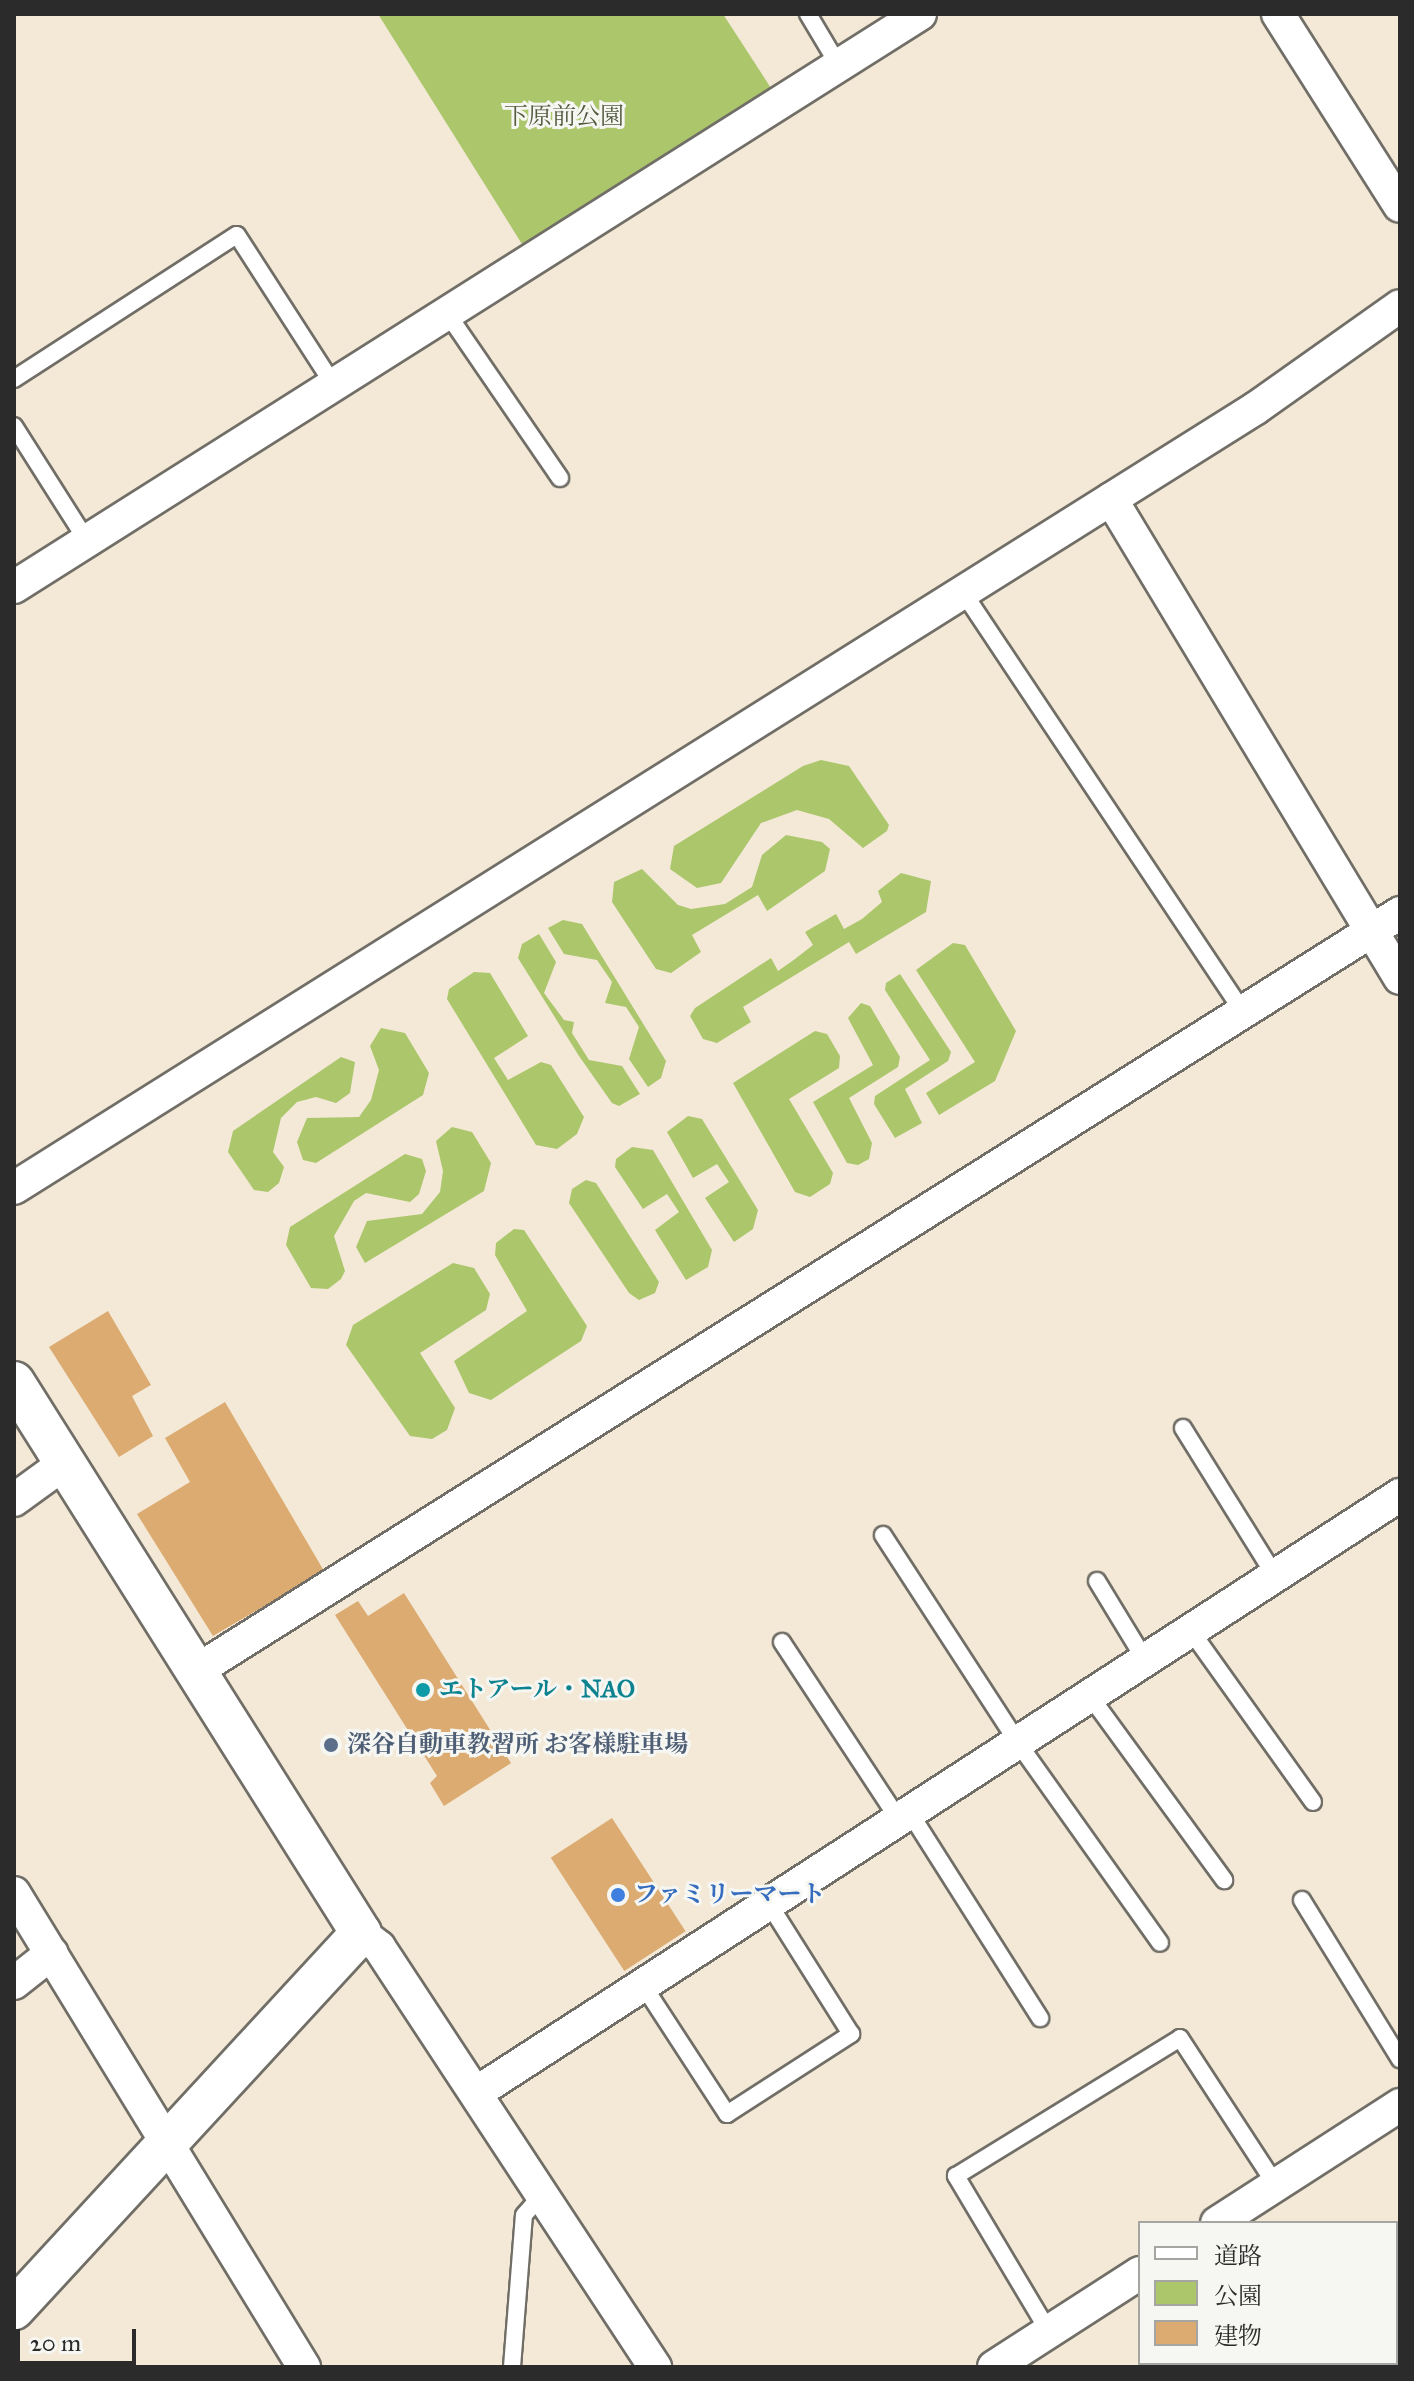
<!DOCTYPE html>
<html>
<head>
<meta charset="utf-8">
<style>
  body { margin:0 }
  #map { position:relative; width:1414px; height:2381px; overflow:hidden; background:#f3e9d6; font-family:"IM FELL Great Primer","Noto Serif JP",serif }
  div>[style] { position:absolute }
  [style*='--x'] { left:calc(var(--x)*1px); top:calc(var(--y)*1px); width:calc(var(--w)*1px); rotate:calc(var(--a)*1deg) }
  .green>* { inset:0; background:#acc66c }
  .building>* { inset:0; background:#dbab71; transform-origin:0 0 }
  .roads { filter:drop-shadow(2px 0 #716e67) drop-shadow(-2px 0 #716e67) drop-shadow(0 2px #716e67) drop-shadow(0 -2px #716e67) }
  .service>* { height:16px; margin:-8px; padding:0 8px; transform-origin:8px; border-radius:8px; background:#fff }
  .minor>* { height:32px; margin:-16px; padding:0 16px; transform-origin:16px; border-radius:16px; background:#fff }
  .tertiary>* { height:40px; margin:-20px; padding:0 20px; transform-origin:20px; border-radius:20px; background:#fff }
  .dots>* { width:22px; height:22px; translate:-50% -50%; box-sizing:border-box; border:4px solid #f6f6f2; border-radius:50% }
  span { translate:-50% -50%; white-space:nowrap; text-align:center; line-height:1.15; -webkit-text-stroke:6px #f6f6f2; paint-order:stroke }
  .park-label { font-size:24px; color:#525a3e }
  .culture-label { font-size:24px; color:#0d838f; font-weight:700 }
  .left { translate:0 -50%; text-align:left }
  .service-label { font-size:24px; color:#4e5e75; font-weight:700 }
  .shop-label { font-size:24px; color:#366cbe; font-weight:700 }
  .frame { position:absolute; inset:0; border:16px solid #2b2b2b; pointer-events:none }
  .legend { position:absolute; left:1138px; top:2221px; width:260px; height:144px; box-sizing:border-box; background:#f6f6f2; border:2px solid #a5a5a2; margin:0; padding:10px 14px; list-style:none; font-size:24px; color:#2b2b2b }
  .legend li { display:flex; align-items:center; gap:16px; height:40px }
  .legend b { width:40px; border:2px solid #a5a5a2 }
  .scale { position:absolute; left:16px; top:2329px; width:120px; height:36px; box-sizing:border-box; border:4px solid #2b2b2b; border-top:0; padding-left:10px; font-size:24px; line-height:28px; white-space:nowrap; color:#2b2b2b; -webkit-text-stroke:6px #f6f6f2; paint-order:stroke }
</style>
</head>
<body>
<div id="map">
  <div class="green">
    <i style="clip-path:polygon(378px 14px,723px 14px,780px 102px,532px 260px)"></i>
    <i style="clip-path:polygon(821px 760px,849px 766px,889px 825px,887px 831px,863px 848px,829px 819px,797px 810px,761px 823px,721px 883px,697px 888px,670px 869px,674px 846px,803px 766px)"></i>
    <i style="clip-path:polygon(786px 835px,822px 842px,830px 849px,825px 871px,767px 911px,758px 895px,692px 935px,701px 952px,671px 973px,656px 969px,612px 902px,614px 882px,642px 869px,678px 905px,691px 909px,725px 904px,752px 887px,762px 855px)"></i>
    <i style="clip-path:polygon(901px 873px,931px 881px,926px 912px,856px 954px,849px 942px,743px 1007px,751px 1022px,717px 1043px,703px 1039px,690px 1016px,695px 1008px,771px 958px,778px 971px,795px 959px,813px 945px,805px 932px,836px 914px,844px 929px,862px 919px,882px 902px,878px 891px)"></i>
    <i style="clip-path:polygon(563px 920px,582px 924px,666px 1061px,661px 1078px,648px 1087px,629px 1059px,639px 1027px,626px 1007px,605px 1003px,612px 982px,597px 960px,564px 954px,548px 928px)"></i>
    <i style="clip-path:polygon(539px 934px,556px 962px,544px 993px,564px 1020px,574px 1022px,572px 1033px,589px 1060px,622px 1066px,640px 1094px,619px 1106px,612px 1103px,579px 1056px,518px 958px,522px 944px)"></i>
    <i style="clip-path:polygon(953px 943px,965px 945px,1016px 1031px,995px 1081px,939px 1115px,926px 1093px,975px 1062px,916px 970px)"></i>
    <i style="clip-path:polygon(474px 972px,490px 973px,528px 1036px,494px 1058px,508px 1080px,541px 1062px,551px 1065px,584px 1117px,577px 1134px,557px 1149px,536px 1145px,447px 999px,449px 989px)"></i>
    <i style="clip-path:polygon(900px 974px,951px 1052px,948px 1061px,905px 1089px,922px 1123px,895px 1138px,874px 1104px,875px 1096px,930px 1060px,885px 990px,886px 983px)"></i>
    <i style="clip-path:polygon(861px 1003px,870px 1006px,900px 1057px,898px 1067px,849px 1098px,872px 1143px,869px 1159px,858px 1165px,847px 1163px,813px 1102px,873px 1065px,848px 1018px)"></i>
    <i style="clip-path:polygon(381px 1028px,405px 1033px,429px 1073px,423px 1095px,316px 1163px,303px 1160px,297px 1142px,307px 1118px,359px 1117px,371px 1100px,379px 1070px,370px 1046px)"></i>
    <i style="clip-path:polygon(815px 1031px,827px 1034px,840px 1056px,839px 1068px,789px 1099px,833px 1173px,830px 1184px,810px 1197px,795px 1192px,733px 1083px)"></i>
    <i style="clip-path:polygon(341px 1057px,355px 1062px,350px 1093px,336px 1103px,316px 1097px,297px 1102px,281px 1118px,273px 1152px,284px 1167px,279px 1183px,268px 1192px,254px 1190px,228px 1152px,233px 1131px)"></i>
    <i style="clip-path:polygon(688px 1116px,702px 1119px,758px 1210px,753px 1229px,734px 1242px,705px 1198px,729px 1182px,717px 1164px,693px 1178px,667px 1132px)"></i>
    <i style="clip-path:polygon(452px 1127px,472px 1132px,491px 1163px,484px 1191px,365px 1263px,356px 1247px,367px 1221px,422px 1214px,440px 1192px,443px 1171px,436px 1141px)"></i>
    <i style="clip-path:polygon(632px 1147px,653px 1150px,712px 1250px,708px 1267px,686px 1280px,655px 1230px,679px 1212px,667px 1194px,643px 1209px,615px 1167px,616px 1159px)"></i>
    <i style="clip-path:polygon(405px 1154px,422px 1159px,426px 1171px,419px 1194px,410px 1202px,366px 1193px,354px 1201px,334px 1236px,345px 1271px,341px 1279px,328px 1289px,311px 1288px,286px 1245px,290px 1227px)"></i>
    <i style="clip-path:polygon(586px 1180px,596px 1183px,659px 1282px,655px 1293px,639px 1300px,629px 1293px,569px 1203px,572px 1189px)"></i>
    <i style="clip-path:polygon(514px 1229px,524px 1230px,587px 1326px,581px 1341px,491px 1400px,469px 1393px,454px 1361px,527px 1311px,495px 1255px,496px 1243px)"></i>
    <i style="clip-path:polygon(453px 1263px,474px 1268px,490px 1294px,486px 1310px,420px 1353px,455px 1408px,447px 1430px,432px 1439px,410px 1436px,346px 1345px,353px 1325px)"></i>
  </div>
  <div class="building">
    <i style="clip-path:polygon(108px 1311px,151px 1385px,132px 1396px,153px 1436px,119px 1457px,49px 1347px)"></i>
    <i style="clip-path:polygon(225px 1402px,324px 1571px,213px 1636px,137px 1514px,190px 1482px,165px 1438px)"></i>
    <i style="clip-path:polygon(404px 1593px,511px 1763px,444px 1806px,430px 1783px,437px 1776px,335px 1615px,358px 1601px,368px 1616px)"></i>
    <i style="left:612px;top:1818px;width:135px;height:73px;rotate:57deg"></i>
  </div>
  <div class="roads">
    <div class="service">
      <i style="--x:808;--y:14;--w:61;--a:59.2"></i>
      <i style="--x:447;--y:313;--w:200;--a:55.6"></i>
      <i style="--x:14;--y:379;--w:265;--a:-32.9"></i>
      <i style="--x:237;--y:235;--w:177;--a:57.2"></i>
      <i style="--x:14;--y:426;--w:136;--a:57.6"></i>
      <i style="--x:963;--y:592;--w:505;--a:56.31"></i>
      <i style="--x:1183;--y:1428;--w:174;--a:58.1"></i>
      <i style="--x:883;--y:1535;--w:248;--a:57"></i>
      <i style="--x:1018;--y:1743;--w:245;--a:54.6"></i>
      <i style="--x:1097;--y:1581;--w:92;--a:58.7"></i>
      <i style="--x:1191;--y:1631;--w:210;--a:54.5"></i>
      <i style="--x:782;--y:1642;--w:213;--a:56.7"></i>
      <i style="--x:1090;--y:1696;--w:228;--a:53.9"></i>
      <i style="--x:910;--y:1813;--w:243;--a:57.6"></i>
      <i style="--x:1302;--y:1900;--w:187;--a:58.4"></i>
      <i style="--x:643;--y:1985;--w:154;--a:56.9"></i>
      <i style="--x:727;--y:2114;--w:148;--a:-32.8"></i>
      <i style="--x:851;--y:2034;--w:154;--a:-122.2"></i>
      <i style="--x:1049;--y:2332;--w:182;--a:-120.8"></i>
      <i style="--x:956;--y:2176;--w:263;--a:-31.6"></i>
      <i style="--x:1180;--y:2038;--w:176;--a:56.9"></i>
      <i style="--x:512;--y:2367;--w:152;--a:-85.5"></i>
      <i style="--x:524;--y:2215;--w:28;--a:-48"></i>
    </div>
    <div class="minor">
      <i style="--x:1278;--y:14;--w:227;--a:57.6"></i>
      <i style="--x:1111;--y:499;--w:559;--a:58.9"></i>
      <i style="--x:14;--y:587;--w:1072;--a:-32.31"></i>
      <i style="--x:14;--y:1188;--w:1467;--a:-32.13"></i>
      <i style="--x:1256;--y:408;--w:176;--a:-35.3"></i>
      <i style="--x:14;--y:1500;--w:63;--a:-36"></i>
      <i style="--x:196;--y:1671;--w:1423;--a:-32.19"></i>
      <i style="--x:14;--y:1893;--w:556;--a:58.54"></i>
      <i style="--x:361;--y:1933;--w:23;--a:38"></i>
      <i style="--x:379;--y:1947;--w:503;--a:56.69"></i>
      <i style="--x:14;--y:1983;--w:48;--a:-38.3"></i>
      <i style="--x:476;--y:2093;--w:1101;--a:-32.91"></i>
      <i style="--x:1217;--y:2223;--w:218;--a:-32.8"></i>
      <i style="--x:994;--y:2367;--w:174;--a:-32.8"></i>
    </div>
    <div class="tertiary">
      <i style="--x:14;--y:1382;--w:651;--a:57.8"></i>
      <i style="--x:361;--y:1933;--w:512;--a:132.7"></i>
    </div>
  </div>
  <div class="dots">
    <i style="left:423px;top:1690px;background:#0f9aa8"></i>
    <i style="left:331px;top:1745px;background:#5c6f8a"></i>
    <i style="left:618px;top:1895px;background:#3f7fe0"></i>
  </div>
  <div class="park-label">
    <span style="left:564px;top:117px">下原前公園</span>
  </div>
  <div class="culture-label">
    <span class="left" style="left:439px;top:1690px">エトアール・NAO</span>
  </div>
  <div class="service-label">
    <span class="left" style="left:347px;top:1745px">深谷自動車教習所 お客様駐車場</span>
  </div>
  <div class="shop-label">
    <span class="left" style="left:634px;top:1895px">ファミリーマート</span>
  </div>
  <div class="frame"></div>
  <ul class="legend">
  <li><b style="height:10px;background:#fff"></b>道路</li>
  <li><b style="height:22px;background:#acc66c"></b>公園</li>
  <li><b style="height:22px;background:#dbab71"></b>建物</li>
  </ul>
  <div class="scale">20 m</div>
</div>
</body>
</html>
